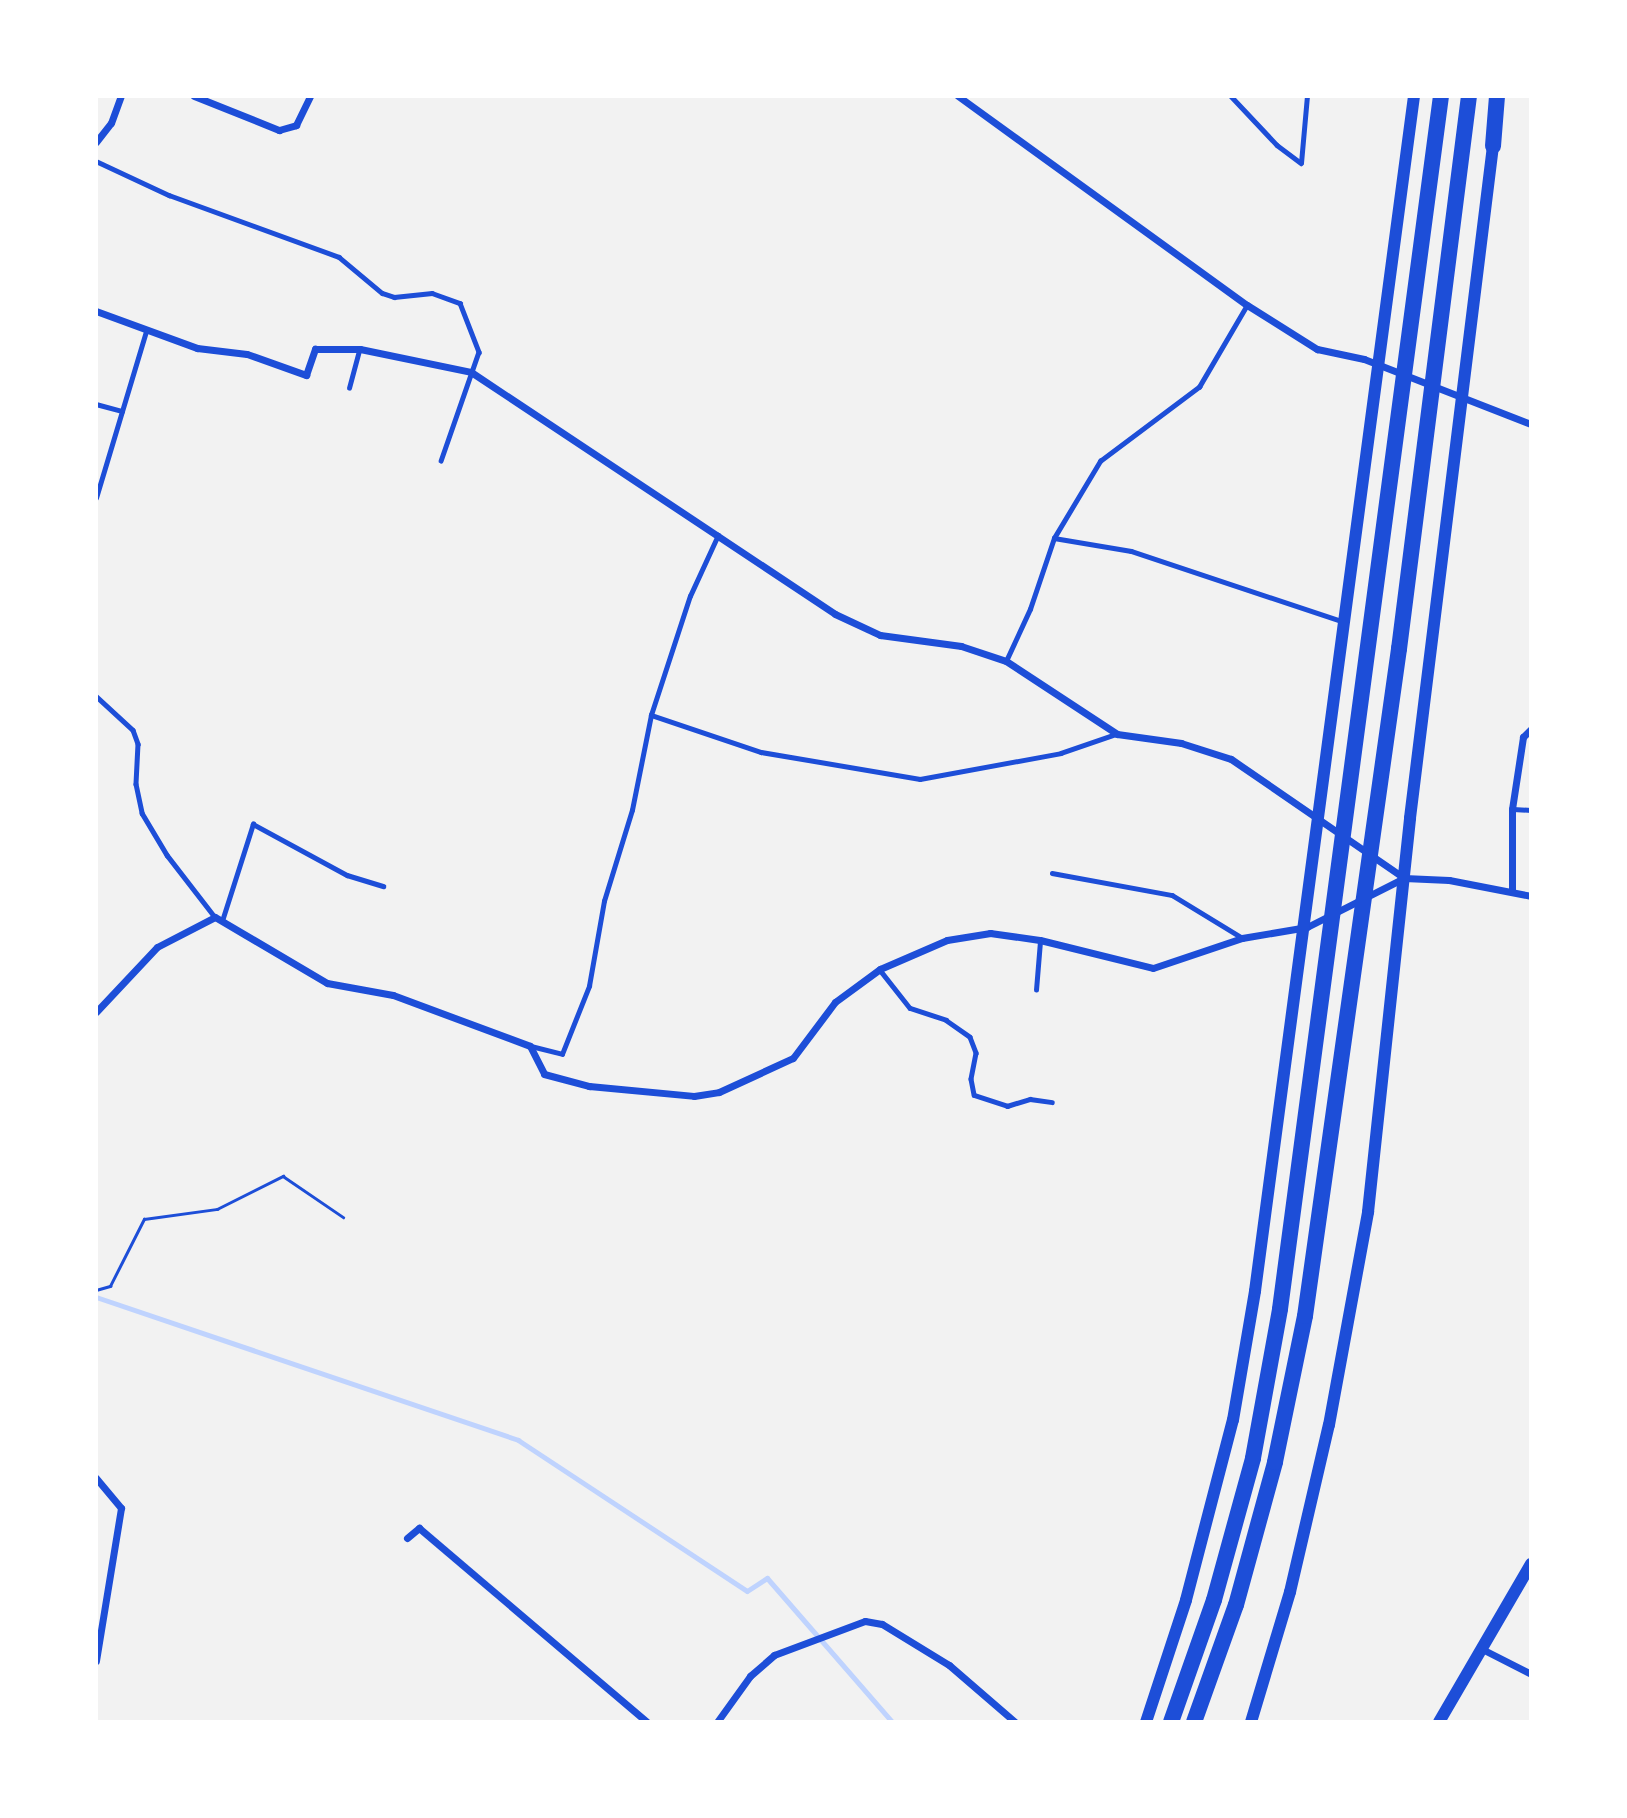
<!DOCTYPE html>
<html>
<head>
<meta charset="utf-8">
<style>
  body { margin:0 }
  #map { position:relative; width:1627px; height:1818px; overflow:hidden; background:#f2f2f2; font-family:"Space Grotesk",sans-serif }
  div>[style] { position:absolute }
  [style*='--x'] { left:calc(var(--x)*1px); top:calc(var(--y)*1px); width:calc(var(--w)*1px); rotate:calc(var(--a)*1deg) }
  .stream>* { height:5px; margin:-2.5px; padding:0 2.5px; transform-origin:2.5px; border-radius:2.5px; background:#bfd3fe }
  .path>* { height:2.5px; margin:-1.25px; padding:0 1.25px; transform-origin:1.25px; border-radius:1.25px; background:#1d4ed8 }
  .service>* { height:4.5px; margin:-2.25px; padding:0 2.25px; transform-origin:2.25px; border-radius:2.25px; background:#1d4ed8 }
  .minor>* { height:7px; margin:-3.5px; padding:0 3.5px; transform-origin:3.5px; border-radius:3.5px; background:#1d4ed8 }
  .tertiary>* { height:12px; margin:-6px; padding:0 6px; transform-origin:6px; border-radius:6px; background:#1d4ed8 }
  .trunk>* { height:16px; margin:-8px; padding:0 8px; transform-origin:8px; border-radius:8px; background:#1d4ed8 }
  span { translate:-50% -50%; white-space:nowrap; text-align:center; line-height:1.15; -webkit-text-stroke:7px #fff; paint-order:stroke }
  .frame { position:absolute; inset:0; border:98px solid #fff; pointer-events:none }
</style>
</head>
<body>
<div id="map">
  <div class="stream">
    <i style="--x:96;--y:1297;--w:446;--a:18.7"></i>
    <i style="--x:518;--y:1440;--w:274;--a:33.4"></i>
    <i style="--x:747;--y:1591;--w:24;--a:-33"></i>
    <i style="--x:767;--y:1578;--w:191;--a:49"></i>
  </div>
  <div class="path">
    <i style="--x:96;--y:1290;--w:15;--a:-16"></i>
    <i style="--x:110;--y:1286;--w:75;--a:-63.1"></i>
    <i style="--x:144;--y:1219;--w:74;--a:-7.8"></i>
    <i style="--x:217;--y:1209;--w:74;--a:-26.6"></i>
    <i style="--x:283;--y:1176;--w:73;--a:34.3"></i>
  </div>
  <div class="service">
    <i style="--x:1231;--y:96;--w:67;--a:46.8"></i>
    <i style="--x:1277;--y:145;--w:30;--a:37"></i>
    <i style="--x:1301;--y:163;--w:67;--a:-84.9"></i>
    <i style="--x:96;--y:161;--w:81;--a:25"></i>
    <i style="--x:169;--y:195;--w:181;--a:20"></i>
    <i style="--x:339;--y:257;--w:56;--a:39.9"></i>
    <i style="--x:382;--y:293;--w:13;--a:18"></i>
    <i style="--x:394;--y:297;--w:38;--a:-6"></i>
    <i style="--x:432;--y:293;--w:30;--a:20"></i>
    <i style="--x:460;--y:303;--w:53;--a:68.8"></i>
    <i style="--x:479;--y:352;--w:115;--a:109.2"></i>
    <i style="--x:349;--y:388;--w:39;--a:-75"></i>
    <i style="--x:96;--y:404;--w:27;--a:15"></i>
    <i style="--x:96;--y:498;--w:174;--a:-73.3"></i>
    <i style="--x:1054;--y:538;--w:78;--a:9.6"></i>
    <i style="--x:1131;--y:551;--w:221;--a:18.4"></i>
    <i style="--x:1006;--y:661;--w:57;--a:-65.2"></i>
    <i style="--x:1030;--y:609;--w:75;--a:-71.3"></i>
    <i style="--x:1054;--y:538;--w:90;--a:-59.1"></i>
    <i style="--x:1100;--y:461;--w:124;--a:-36.8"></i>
    <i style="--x:1199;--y:387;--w:95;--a:-59.7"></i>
    <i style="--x:96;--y:696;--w:50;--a:42.6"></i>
    <i style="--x:133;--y:730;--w:15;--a:70"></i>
    <i style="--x:138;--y:744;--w:40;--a:92.9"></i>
    <i style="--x:136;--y:784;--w:30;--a:78"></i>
    <i style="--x:142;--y:813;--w:49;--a:59.2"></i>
    <i style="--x:167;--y:855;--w:78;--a:52.3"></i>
    <i style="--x:651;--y:715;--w:116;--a:18.6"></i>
    <i style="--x:761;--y:752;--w:161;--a:9.6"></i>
    <i style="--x:920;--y:779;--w:143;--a:-10.4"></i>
    <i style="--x:1061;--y:753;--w:58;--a:-19.1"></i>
    <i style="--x:1513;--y:809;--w:18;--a:3"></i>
    <i style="--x:1052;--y:873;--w:122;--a:10.4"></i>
    <i style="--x:1172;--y:895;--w:81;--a:31.3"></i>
    <i style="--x:222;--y:921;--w:102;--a:-72.3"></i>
    <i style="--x:253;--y:824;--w:107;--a:28.5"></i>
    <i style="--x:347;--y:875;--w:38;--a:17"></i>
    <i style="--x:880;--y:970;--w:48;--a:51.7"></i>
    <i style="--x:910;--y:1008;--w:38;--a:18"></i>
    <i style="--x:946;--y:1020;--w:29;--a:35"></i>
    <i style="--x:970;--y:1037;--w:17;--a:69"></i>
    <i style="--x:976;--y:1053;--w:26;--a:101"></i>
    <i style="--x:971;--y:1079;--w:16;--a:79"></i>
    <i style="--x:974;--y:1095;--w:35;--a:18"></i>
    <i style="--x:1007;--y:1106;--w:24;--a:-17"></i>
    <i style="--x:1030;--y:1099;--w:22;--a:8"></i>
    <i style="--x:1036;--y:990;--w:49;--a:-85.3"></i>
    <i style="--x:531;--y:1046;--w:32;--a:14"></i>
    <i style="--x:562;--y:1054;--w:73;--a:-68.3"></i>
    <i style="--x:589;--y:986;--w:86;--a:-80"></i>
    <i style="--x:604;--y:901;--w:95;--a:-72.9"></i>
    <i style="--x:632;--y:810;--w:97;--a:-78.7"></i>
    <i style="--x:651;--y:715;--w:125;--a:-71.9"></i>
    <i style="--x:690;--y:596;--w:67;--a:-65.3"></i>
  </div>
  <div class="minor">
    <i style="--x:194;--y:96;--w:92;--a:21.8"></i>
    <i style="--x:279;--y:130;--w:18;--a:-16"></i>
    <i style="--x:296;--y:125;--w:32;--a:-64"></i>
    <i style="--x:958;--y:96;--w:357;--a:35.9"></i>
    <i style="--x:1247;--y:305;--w:83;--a:32.2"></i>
    <i style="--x:1317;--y:349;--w:48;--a:12"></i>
    <i style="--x:1364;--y:359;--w:179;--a:21.3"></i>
    <i style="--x:96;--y:142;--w:24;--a:-52"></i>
    <i style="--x:111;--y:123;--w:29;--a:-70"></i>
    <i style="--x:96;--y:311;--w:108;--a:20.1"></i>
    <i style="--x:197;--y:348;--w:50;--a:6.8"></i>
    <i style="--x:247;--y:354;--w:63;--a:19.6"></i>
    <i style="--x:306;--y:375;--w:28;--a:-71"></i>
    <i style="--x:315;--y:349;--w:45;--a:0"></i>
    <i style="--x:360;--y:349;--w:113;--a:11.7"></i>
    <i style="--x:471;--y:372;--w:437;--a:33.6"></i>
    <i style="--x:835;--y:614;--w:50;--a:25"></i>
    <i style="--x:880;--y:635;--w:82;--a:7.7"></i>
    <i style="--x:961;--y:646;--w:47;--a:18.4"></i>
    <i style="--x:1006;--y:661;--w:133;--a:33.3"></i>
    <i style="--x:1117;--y:734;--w:65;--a:8"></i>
    <i style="--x:1181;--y:743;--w:52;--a:17.7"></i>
    <i style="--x:1231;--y:759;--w:209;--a:34.5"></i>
    <i style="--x:1512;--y:891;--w:82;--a:-90"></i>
    <i style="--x:1512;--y:809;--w:73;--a:-81.3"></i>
    <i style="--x:1523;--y:737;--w:11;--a:-45"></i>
    <i style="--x:96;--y:1012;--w:89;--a:-46.8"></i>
    <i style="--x:157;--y:947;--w:65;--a:-27.3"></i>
    <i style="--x:215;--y:917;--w:130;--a:30.5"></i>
    <i style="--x:327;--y:983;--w:67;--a:10.3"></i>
    <i style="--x:393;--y:995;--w:146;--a:20.4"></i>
    <i style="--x:530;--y:1046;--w:31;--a:63"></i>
    <i style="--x:544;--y:1074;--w:47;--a:14.9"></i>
    <i style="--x:589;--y:1086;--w:105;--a:5.4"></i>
    <i style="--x:694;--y:1096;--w:25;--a:-9"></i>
    <i style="--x:719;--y:1092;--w:81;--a:-24.7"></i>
    <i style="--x:793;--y:1058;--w:70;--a:-53.1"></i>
    <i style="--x:835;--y:1002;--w:56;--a:-36.3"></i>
    <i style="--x:880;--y:969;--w:73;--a:-23.4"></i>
    <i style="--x:947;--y:940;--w:44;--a:-9.2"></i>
    <i style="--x:990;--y:933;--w:50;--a:8"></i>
    <i style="--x:1040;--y:940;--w:116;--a:13.9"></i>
    <i style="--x:1153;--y:968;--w:94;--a:-18.6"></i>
    <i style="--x:1242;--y:938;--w:66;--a:-9.6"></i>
    <i style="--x:1307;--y:927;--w:109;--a:-26.8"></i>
    <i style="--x:1404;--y:878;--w:45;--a:2.5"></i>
    <i style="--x:1449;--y:880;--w:84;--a:11"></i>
    <i style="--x:96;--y:1478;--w:39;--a:50"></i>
    <i style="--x:121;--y:1508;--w:155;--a:99.3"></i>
    <i style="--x:407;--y:1538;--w:16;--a:-40"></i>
    <i style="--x:419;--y:1528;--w:299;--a:40.4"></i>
    <i style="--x:1482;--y:1649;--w:55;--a:27"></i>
    <i style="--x:717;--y:1722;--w:57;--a:-54.3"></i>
    <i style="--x:750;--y:1676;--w:32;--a:-41"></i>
    <i style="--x:774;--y:1655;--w:97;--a:-20.5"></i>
    <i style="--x:865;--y:1621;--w:17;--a:10"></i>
    <i style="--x:882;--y:1624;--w:79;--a:31.5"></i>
    <i style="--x:949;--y:1665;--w:87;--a:40.8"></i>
  </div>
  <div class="tertiary">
    <i style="--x:1146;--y:1722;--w:128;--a:-71.8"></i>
    <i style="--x:1186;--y:1600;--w:186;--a:-75.4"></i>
    <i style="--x:1233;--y:1420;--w:131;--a:-80.3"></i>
    <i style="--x:1255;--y:1291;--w:1206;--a:-82.42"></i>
    <i style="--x:1251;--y:1722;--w:136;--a:-73.3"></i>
    <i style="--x:1290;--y:1592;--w:171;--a:-76.9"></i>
    <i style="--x:1329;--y:1425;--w:217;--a:-79.6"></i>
    <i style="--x:1368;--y:1212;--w:396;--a:-83.9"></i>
    <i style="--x:1410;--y:818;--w:685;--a:-82.96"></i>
    <i style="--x:1439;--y:1722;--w:183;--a:-59.8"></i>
  </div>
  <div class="trunk">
    <i style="--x:1493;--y:146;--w:50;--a:-85.4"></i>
    <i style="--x:1171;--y:1722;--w:129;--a:-70.6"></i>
    <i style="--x:1214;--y:1600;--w:147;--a:-74.6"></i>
    <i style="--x:1253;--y:1458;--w:151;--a:-79.7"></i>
    <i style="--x:1280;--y:1309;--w:1224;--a:-82.44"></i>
    <i style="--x:1194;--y:1722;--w:124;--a:-70.3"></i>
    <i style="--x:1236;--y:1605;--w:148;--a:-74.7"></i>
    <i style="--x:1275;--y:1462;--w:149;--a:-78.4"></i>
    <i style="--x:1305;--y:1316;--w:674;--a:-81.98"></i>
    <i style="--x:1399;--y:649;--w:557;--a:-82.79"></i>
  </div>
  <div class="frame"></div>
</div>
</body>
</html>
